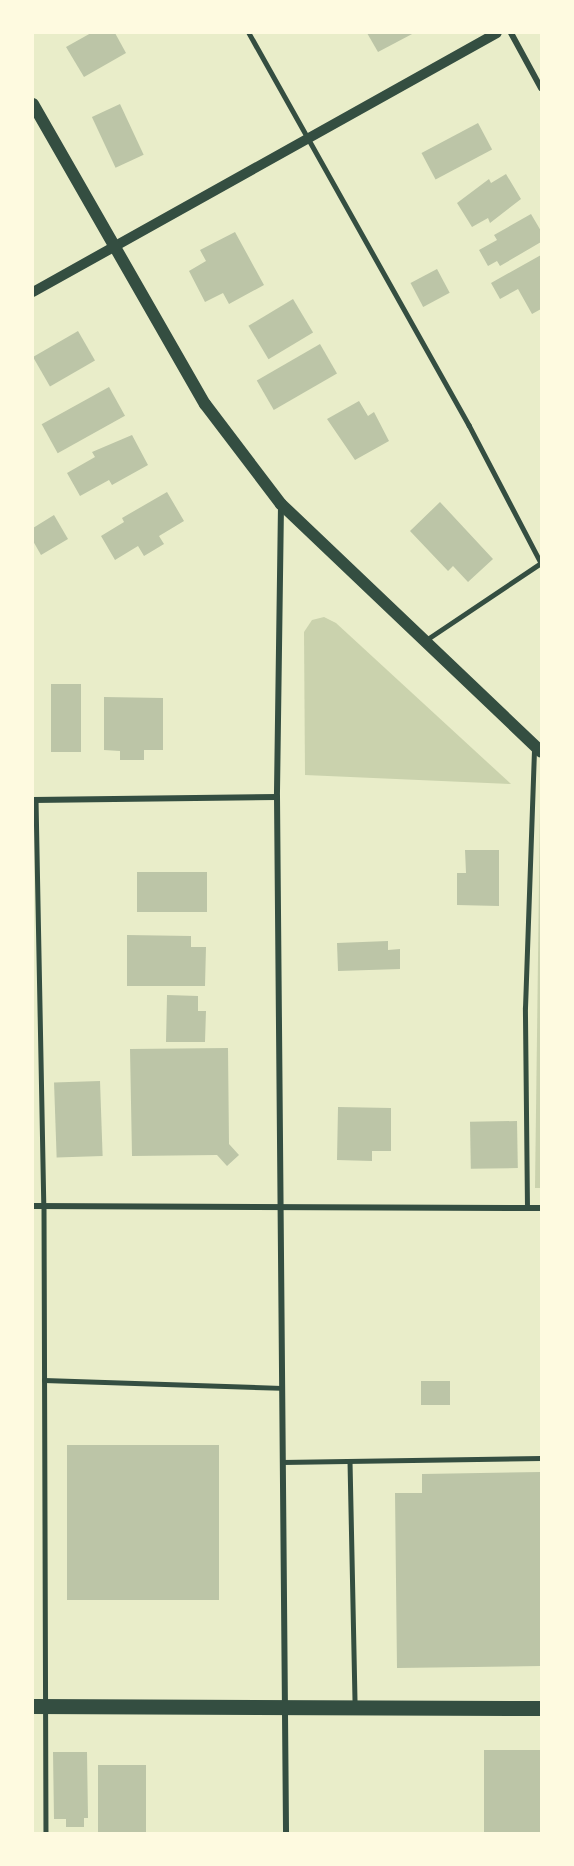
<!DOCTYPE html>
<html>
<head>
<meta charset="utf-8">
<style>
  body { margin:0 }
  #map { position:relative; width:574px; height:1866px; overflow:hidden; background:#e9edc9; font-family:"PT Sans",sans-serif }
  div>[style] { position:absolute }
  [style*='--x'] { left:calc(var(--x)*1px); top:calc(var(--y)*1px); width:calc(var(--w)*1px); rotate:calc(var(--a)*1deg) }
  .green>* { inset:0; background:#cad2ad }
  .building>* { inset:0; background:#bcc5a7; transform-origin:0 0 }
  .service>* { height:4.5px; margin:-2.25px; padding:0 2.25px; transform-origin:2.25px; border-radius:2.25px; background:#344e41 }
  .minor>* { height:6px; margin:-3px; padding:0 3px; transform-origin:3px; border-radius:3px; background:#344e41 }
  .tertiary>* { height:10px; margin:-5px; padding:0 5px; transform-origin:5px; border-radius:5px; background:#344e41 }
  .secondary>* { height:12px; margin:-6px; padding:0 6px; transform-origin:6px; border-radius:6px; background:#344e41 }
  .primary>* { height:15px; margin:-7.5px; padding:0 7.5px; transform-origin:7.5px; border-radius:7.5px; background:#344e41 }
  span { translate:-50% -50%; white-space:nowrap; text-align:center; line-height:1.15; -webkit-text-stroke:4.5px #fefae0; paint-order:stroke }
  .frame { position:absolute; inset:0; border:34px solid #fefae0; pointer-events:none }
</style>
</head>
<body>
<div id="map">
  <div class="green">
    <i style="clip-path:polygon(324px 617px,336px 623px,511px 784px,305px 775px,304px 632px,312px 620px)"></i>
    <i style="clip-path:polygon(540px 807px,541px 1188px,535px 1188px)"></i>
  </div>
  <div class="building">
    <i style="clip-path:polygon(91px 33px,115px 33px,126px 53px,84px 77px,66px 47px)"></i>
    <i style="clip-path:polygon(367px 33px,414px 33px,378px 52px)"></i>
    <i style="left:120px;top:104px;width:56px;height:31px;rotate:65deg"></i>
    <i style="left:478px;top:123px;width:30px;height:64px;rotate:62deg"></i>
    <i style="clip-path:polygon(506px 174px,521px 199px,490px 223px,488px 218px,472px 227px,457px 203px,489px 179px,491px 183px)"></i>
    <i style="clip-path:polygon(531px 214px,541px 231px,541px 242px,500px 266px,497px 261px,488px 266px,479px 250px,497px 240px,494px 235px)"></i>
    <i style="clip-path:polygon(235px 232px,264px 285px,229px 304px,223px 293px,205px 302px,189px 271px,206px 261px,200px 250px)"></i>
    <i style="clip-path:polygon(541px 255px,541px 309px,532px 314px,518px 289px,500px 299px,491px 283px)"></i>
    <i style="left:437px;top:269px;width:27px;height:30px;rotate:62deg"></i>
    <i style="left:293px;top:299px;width:39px;height:52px;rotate:59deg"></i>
    <i style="left:78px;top:331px;width:34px;height:52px;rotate:60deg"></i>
    <i style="left:320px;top:344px;width:34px;height:73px;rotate:60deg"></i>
    <i style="left:109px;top:387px;width:33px;height:77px;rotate:61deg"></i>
    <i style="clip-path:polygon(359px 401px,368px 416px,374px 412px,389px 441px,355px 460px,327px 419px)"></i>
    <i style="clip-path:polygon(132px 435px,148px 465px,112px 485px,109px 480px,80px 496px,67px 473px,95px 457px,92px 452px)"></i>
    <i style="clip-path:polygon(167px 492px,184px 521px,159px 536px,164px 544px,144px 556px,138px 546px,115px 560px,101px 536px,124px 522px,122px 518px)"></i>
    <i style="clip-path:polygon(440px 502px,493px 559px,468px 582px,453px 566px,448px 571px,410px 531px)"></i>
    <i style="clip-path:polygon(54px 515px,68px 539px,41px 555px,33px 541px,33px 528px)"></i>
    <i style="left:51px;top:684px;width:30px;height:68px"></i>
    <i style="clip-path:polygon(104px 697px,163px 698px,163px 750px,144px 750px,144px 760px,120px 760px,120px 751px,104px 750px)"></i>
    <i style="clip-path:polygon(465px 850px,499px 850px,499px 906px,457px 905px,457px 873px,466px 873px)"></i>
    <i style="left:137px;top:872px;width:70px;height:40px"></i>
    <i style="clip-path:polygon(127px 935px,191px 936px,191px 947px,206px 947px,205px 986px,127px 986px)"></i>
    <i style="clip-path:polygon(388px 941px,388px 950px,400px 949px,400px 969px,338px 971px,337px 943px)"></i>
    <i style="clip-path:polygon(167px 995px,198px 996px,198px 1011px,206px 1011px,205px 1042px,166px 1042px)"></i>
    <i style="clip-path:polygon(228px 1048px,229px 1144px,239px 1155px,227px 1166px,217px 1155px,132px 1156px,130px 1049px)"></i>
    <i style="left:100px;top:1081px;width:75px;height:46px;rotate:88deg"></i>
    <i style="clip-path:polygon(338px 1107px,391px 1108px,391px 1151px,372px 1151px,372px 1161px,337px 1160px)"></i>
    <i style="left:517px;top:1121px;width:47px;height:47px;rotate:89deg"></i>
    <i style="left:421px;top:1381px;width:29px;height:24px"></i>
    <i style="left:219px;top:1445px;width:155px;height:152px;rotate:90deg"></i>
    <i style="clip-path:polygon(541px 1472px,541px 1666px,397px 1668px,395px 1493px,422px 1493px,422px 1474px)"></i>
    <i style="left:541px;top:1750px;width:83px;height:57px;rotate:90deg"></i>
    <i style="clip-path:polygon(53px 1752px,87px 1752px,88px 1818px,84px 1818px,84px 1827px,66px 1827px,66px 1819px,54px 1819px)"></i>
    <i style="left:98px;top:1765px;width:48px;height:68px"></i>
  </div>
  <div class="service">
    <i style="--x:249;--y:33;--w:450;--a:60.7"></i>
    <i style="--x:469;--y:425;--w:156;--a:62.4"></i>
    <i style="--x:426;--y:640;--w:138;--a:-33.8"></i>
    <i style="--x:36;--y:799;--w:406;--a:88.9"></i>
    <i style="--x:44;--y:1205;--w:628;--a:89.82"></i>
    <i style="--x:527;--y:1208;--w:200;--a:-90.6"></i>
    <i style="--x:525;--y:1008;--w:260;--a:-88"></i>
    <i style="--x:44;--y:1380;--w:237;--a:1.9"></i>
    <i style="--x:350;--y:1461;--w:242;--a:88.8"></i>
    <i style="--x:282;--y:1462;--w:259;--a:-0.9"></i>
  </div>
  <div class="minor">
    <i style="--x:511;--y:33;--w:63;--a:61.4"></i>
    <i style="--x:281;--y:505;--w:292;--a:90.8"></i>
    <i style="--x:277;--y:797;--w:1036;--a:89.5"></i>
    <i style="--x:33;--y:800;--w:244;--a:-0.7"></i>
    <i style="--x:33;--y:1206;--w:508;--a:0.23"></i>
  </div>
  <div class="tertiary">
    <i style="--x:33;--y:292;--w:531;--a:-29.17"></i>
  </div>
  <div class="secondary">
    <i style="--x:33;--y:104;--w:346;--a:60.2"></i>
    <i style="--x:205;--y:404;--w:126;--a:52.8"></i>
    <i style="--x:281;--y:504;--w:359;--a:43.6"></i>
  </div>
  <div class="primary">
    <i style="--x:33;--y:1706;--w:508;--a:0.23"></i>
  </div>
  <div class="frame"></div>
</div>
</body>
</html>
